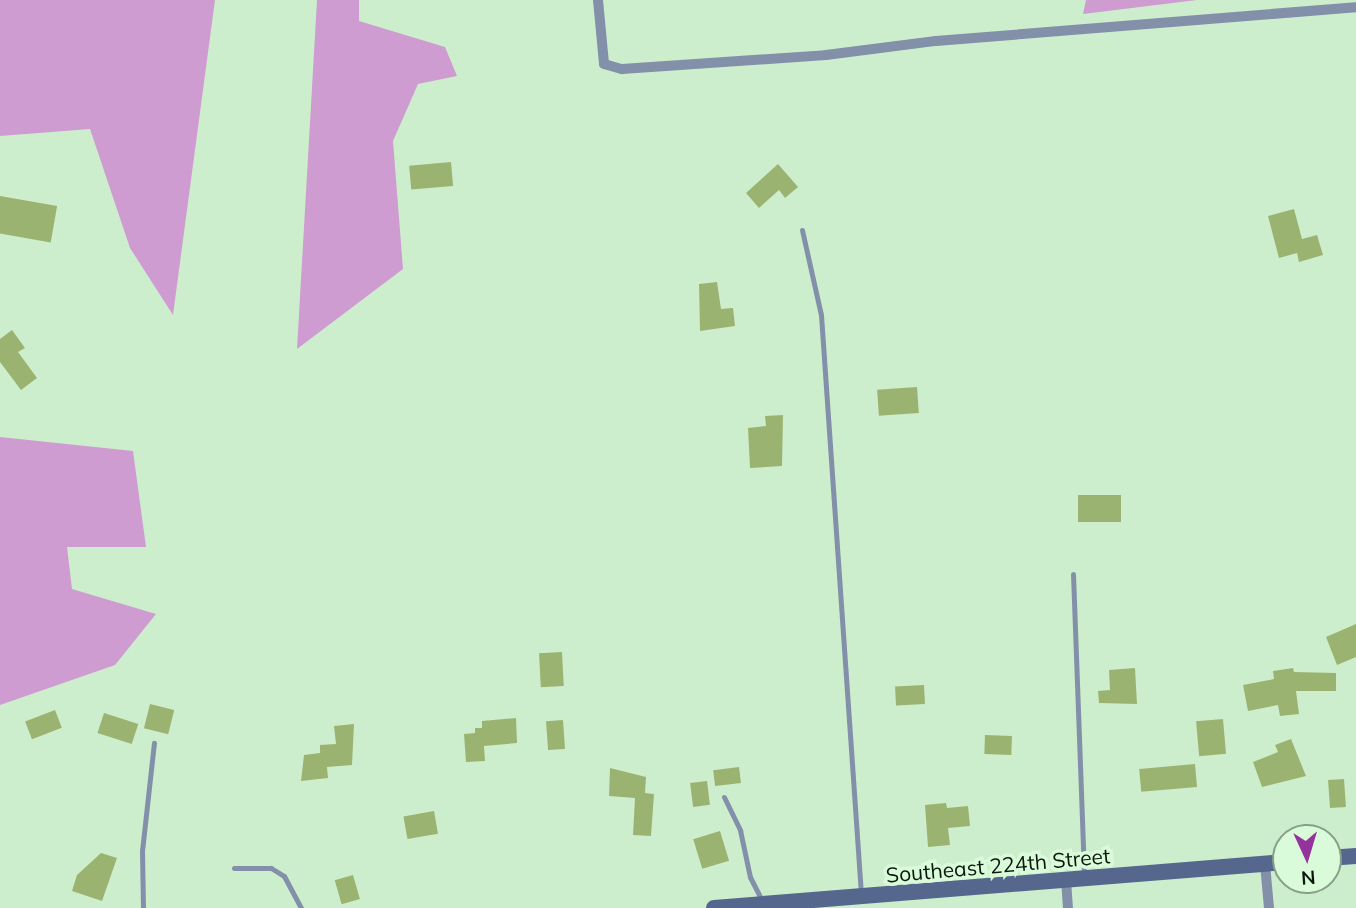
<!DOCTYPE html>
<html>
<head>
<meta charset="utf-8">
<style>
  body { margin:0 }
  #map { position:relative; width:1356px; height:908px; overflow:hidden; background:#cdeecd; font-family:Mulish,sans-serif }
  div>[style] { position:absolute }
  [style*='--x'] { left:calc(var(--x)*1px); top:calc(var(--y)*1px); width:calc(var(--w)*1px); rotate:calc(var(--a)*1deg) }
  .forest>* { inset:0; background:#cf9cd1 }
  .building>* { inset:0; background:#9bb371; transform-origin:0 0 }
  .lane>* { height:5px; margin:-2.5px; padding:0 2.5px; transform-origin:2.5px; border-radius:2.5px; background:#8390aa }
  .street>* { height:10px; margin:-5px; padding:0 5px; transform-origin:5px; border-radius:5px; background:#8390aa }
  .secondary>* { height:16px; margin:-8px; padding:0 8px; transform-origin:8px; border-radius:8px; background:#55678d }
  span { translate:-50% -50%; white-space:nowrap; text-align:center; line-height:1.15; -webkit-text-stroke:7px #dafbda; paint-order:stroke }
  .street-label { font-size:21px; color:#0b170c }
  .north { position:absolute; left:1272px; top:824px; width:70px; height:70px; box-sizing:border-box; background:#dafbda; border:2px solid #87a088; border-radius:50%; rotate:176deg; font-size:19px; font-weight:700; line-height:28px; text-align:center; color:#0b170c }
  .north::after { content:''; display:block; margin:auto; width:24px; height:32px; background:#94339b; clip-path:polygon(50% 0,100% 100%,50% 72%,0 100%) }
</style>
</head>
<body>
<div id="map">
  <div class="forest">
    <i style="clip-path:polygon(0 0,215px 0,173px 315px,130px 248px,90px 129px,0 136px)"></i>
    <i style="clip-path:polygon(317px 0,359px 0,359px 21px,445px 47px,457px 76px,418px 84px,393px 141px,403px 269px,297px 349px)"></i>
    <i style="clip-path:polygon(1086px 0,1197px 0,1083px 14px)"></i>
    <i style="clip-path:polygon(0 437px,133px 451px,146px 547px,67px 547px,72px 589px,156px 614px,115px 665px,0 705px)"></i>
  </div>
  <div class="building">
    <i style="left:451px;top:162px;width:24px;height:42px;rotate:85deg"></i>
    <i style="clip-path:polygon(778px 164px,798px 187px,785px 198px,779px 190px,759px 208px,746px 193px)"></i>
    <i style="left:0;top:196px;width:58px;height:37px;rotate:10deg"></i>
    <i style="clip-path:polygon(1294px 209px,1302px 239px,1317px 235px,1323px 255px,1299px 262px,1297px 253px,1279px 258px,1268px 216px)"></i>
    <i style="clip-path:polygon(717px 282px,721px 309px,733px 308px,735px 326px,700px 331px,699px 284px)"></i>
    <i style="clip-path:polygon(12px 330px,25px 348px,18px 352px,37px 378px,21px 390px,0 362px,0 339px)"></i>
    <i style="left:917px;top:387px;width:26px;height:40px;rotate:86deg"></i>
    <i style="clip-path:polygon(783px 415px,782px 466px,750px 468px,748px 428px,766px 426px,765px 416px)"></i>
    <i style="left:1121px;top:495px;width:27px;height:43px;rotate:90deg"></i>
    <i style="clip-path:polygon(1356px 624px,1356px 657px,1337px 665px,1326px 637px)"></i>
    <i style="left:562px;top:652px;width:34px;height:23px;rotate:87deg"></i>
    <i style="clip-path:polygon(1135px 668px,1137px 704px,1099px 703px,1098px 691px,1110px 690px,1109px 670px)"></i>
    <i style="clip-path:polygon(1293px 668px,1294px 672px,1336px 673px,1336px 691px,1296px 691px,1299px 714px,1280px 716px,1278px 705px,1248px 711px,1243px 685px,1274px 679px,1273px 671px)"></i>
    <i style="left:924px;top:685px;width:19px;height:29px;rotate:87deg"></i>
    <i style="left:150px;top:704px;width:25px;height:25px;rotate:14deg"></i>
    <i style="left:55px;top:710px;width:19px;height:32px;rotate:69deg"></i>
    <i style="left:104px;top:713px;width:36px;height:21px;rotate:18deg"></i>
    <i style="clip-path:polygon(516px 718px,517px 743px,484px 746px,485px 761px,466px 762px,464px 734px,475px 733px,475px 728px,482px 728px,482px 721px)"></i>
    <i style="left:1223px;top:719px;width:35px;height:27px;rotate:85deg"></i>
    <i style="left:563px;top:720px;width:29px;height:17px;rotate:86deg"></i>
    <i style="clip-path:polygon(354px 724px,352px 765px,327px 767px,328px 778px,301px 781px,304px 755px,320px 753px,320px 745px,336px 744px,334px 726px)"></i>
    <i style="left:985px;top:735px;width:27px;height:19px;rotate:2deg"></i>
    <i style="clip-path:polygon(1291px 739px,1306px 776px,1262px 787px,1253px 762px,1278px 752px,1275px 745px)"></i>
    <i style="left:1195px;top:764px;width:23px;height:56px;rotate:85deg"></i>
    <i style="left:739px;top:767px;width:16px;height:26px;rotate:83deg"></i>
    <i style="clip-path:polygon(610px 768px,646px 777px,645px 793px,654px 794px,651px 836px,633px 835px,635px 798px,609px 796px)"></i>
    <i style="left:1344px;top:779px;width:28px;height:16px;rotate:86deg"></i>
    <i style="left:707px;top:781px;width:24px;height:17px;rotate:83deg"></i>
    <i style="clip-path:polygon(946px 803px,947px 808px,968px 806px,970px 826px,948px 828px,950px 845px,928px 847px,925px 805px)"></i>
    <i style="left:434px;top:811px;width:23px;height:31px;rotate:80deg"></i>
    <i style="left:720px;top:831px;width:31px;height:28px;rotate:73deg"></i>
    <i style="clip-path:polygon(101px 853px,117px 858px,102px 901px,72px 891px,77px 875px)"></i>
    <i style="left:353px;top:875px;width:25px;height:19px;rotate:74deg"></i>
  </div>
  <div class="lane">
    <i style="--x:802;--y:230;--w:87;--a:77.4"></i>
    <i style="--x:821;--y:315;--w:581;--a:86.05"></i>
    <i style="--x:1073;--y:574;--w:301;--a:87.9"></i>
    <i style="--x:724;--y:797;--w:37;--a:64"></i>
    <i style="--x:740;--y:830;--w:48;--a:78"></i>
    <i style="--x:750;--y:877;--w:27;--a:63"></i>
    <i style="--x:234;--y:868;--w:37;--a:0"></i>
    <i style="--x:271;--y:868;--w:15;--a:32"></i>
    <i style="--x:284;--y:876;--w:36;--a:62"></i>
    <i style="--x:143;--y:908;--w:57;--a:-91"></i>
    <i style="--x:142;--y:851;--w:109;--a:-83.7"></i>
  </div>
  <div class="street">
    <i style="--x:598;--y:0;--w:64;--a:84.6"></i>
    <i style="--x:604;--y:64;--w:19;--a:16"></i>
    <i style="--x:622;--y:69;--w:204;--a:-3.9"></i>
    <i style="--x:826;--y:55;--w:111;--a:-7.3"></i>
    <i style="--x:936;--y:41;--w:421;--a:-4.6"></i>
    <i style="--x:1265;--y:864;--w:44;--a:84.8"></i>
    <i style="--x:1066;--y:880;--w:28;--a:86"></i>
  </div>
  <div class="secondary">
    <i style="--x:1328;--y:858;--w:28;--a:-4"></i>
    <i style="--x:714;--y:908;--w:574;--a:-4.6"></i>
  </div>
  <div class="street-label">
    <span style="left:998px;top:865px;rotate:-5deg">Southeast 224th Street</span>
  </div>
  <div class="north">N</div>
</div>
</body>
</html>
